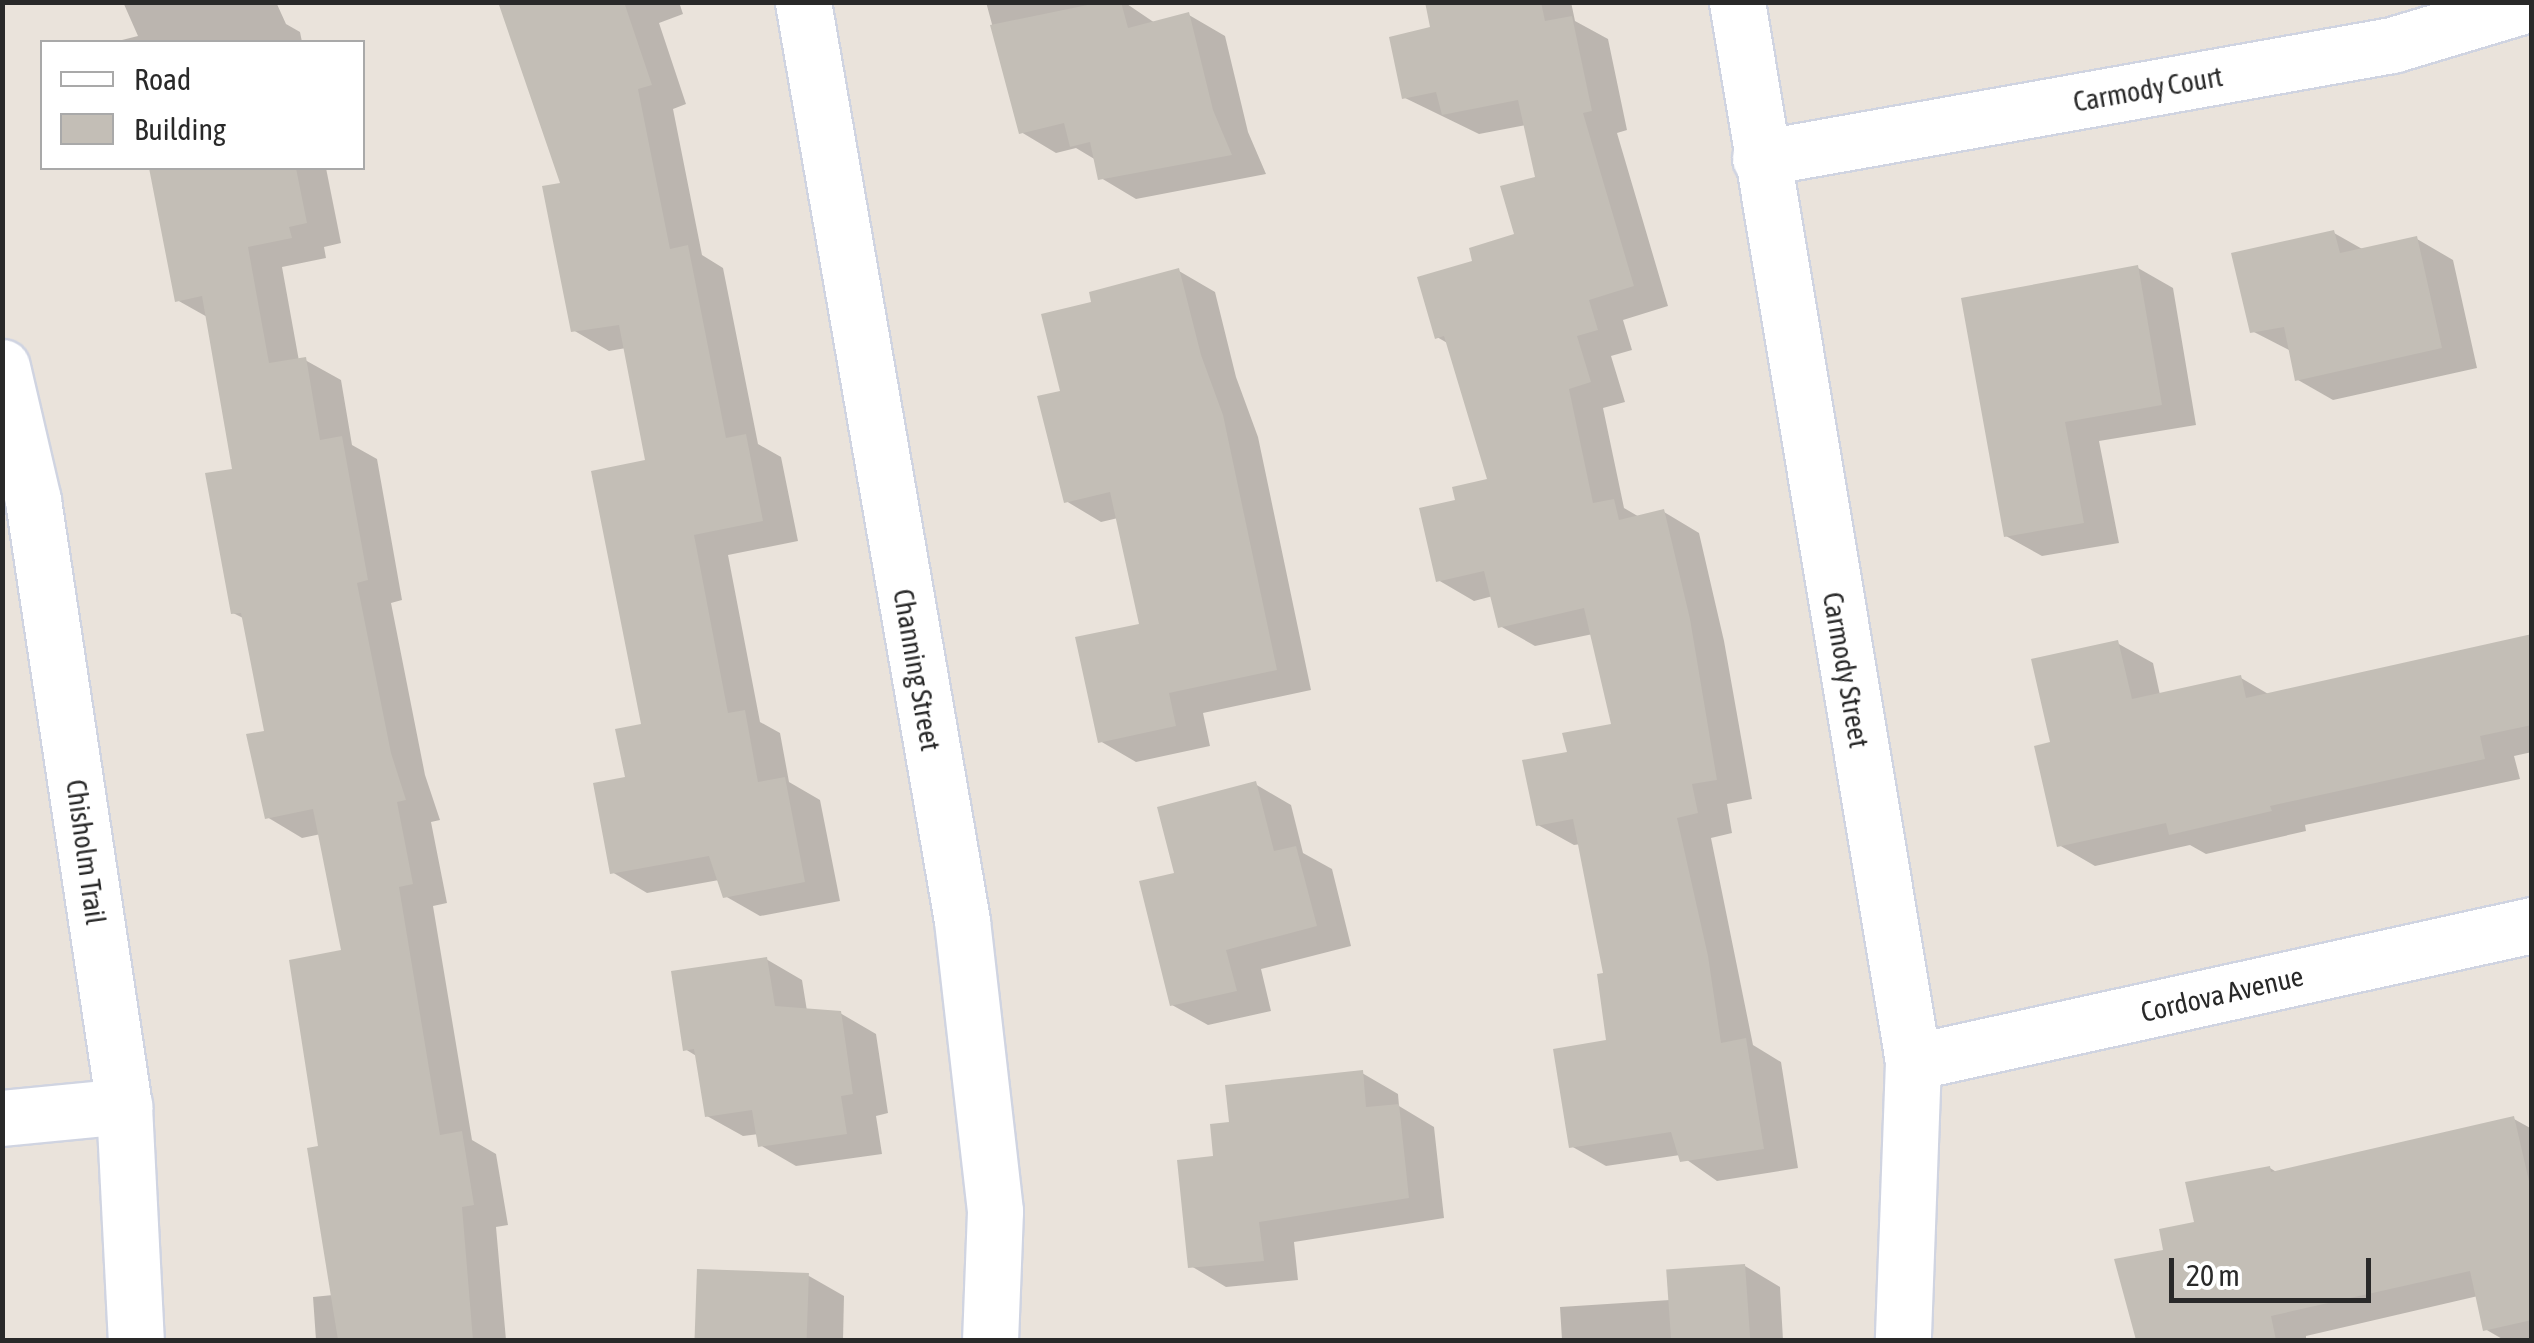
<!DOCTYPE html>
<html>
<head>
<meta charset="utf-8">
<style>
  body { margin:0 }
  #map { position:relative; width:2534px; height:1343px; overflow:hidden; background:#eae3db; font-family:"Asap Condensed",sans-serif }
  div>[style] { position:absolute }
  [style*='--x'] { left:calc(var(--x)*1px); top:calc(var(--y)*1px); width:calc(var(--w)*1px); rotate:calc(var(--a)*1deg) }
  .shadow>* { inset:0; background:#0003 }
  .building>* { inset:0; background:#c3beb6; transform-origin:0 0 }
  .roads { filter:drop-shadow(2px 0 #d0d4e1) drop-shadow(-2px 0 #d0d4e1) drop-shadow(0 2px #d0d4e1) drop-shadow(0 -2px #d0d4e1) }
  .minor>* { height:55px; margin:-27.5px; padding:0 27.5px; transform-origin:27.5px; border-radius:27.5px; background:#fff }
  span { translate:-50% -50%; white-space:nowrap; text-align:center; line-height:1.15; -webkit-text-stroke:8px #fff; paint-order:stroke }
  .street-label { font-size:28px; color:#292929 }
  .frame { position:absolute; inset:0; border:5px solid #292929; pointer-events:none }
  .legend { position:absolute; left:40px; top:40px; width:325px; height:130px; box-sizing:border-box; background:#fff; border:2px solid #a9a9a9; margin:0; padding:12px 18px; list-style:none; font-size:30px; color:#292929 }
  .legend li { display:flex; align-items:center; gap:20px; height:50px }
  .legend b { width:50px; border:2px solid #a9a9a9 }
  .scale { position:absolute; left:2169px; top:1258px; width:202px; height:45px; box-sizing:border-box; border:5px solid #292929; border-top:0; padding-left:12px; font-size:30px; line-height:35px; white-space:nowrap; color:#292929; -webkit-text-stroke:8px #fff; paint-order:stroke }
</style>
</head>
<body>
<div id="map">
  <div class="shadow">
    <i style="clip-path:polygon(123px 2px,276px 2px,286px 24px,300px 32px,302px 42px,114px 42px,138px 36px)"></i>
    <i style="clip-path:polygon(501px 2px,679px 2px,683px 14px,659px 23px,686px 104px,673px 109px,702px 255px,723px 268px,758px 444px,781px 457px,798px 541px,728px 555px,760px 722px,780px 733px,789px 782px,820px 800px,840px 901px,760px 916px,725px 896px,719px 880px,647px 893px,612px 872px,628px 779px,644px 726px,648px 462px,626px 348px,609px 351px,573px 330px,563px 184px)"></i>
    <i style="clip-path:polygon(986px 2px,1124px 2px,1155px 23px,1189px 15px,1225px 36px,1248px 132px,1266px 174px,1136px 199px,1101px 178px,1096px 160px,1076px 148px,1056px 153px,1021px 132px)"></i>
    <i style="clip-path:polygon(1427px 2px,1571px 2px,1575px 21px,1608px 39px,1627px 130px,1617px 133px,1668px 306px,1623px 320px,1632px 350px,1611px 356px,1625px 402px,1603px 408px,1624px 508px,1641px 518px,1664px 512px,1699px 533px,1724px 641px,1752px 799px,1727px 804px,1732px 833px,1711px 838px,1753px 1045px,1781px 1062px,1798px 1168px,1717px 1181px,1680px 1155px,1606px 1166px,1571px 1146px,1609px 1042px,1606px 975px,1581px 844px,1574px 845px,1538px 825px,1570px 754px,1614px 726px,1593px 634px,1535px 646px,1500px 626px,1493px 596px,1474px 601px,1438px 580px,1458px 502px,1490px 481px,1449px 344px,1437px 337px,1475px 263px,1517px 236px,1538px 179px,1526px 125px,1479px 134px,1405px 98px,1433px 29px)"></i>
    <i style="clip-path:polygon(151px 168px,326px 168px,341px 243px,324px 247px,326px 258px,282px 267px,299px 361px,305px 360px,341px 380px,352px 445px,377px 459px,402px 600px,391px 603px,425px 775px,440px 820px,431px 822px,447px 903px,433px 906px,472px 1140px,496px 1154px,508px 1225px,496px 1227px,506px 1340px,316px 1340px,313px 1297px,333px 1295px,321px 1148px,344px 952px,321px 834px,302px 838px,267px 817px,267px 733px,245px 619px,233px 613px,235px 471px,209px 318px,177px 300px)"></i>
    <i style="clip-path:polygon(2334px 233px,2364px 250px,2417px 239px,2453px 260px,2477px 368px,2333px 400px,2298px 380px,2291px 351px,2252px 331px)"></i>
    <i style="clip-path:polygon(2138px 268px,2173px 288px,2196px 425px,2099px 441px,2119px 543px,2042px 556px,2006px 536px)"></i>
    <i style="clip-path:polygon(1179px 271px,1215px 292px,1236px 377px,1258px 437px,1311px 690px,1203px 713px,1210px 746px,1136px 762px,1100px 741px,1142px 626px,1118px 518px,1101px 522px,1066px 501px,1063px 393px,1094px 303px)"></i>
    <i style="clip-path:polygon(2532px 637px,2532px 752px,2514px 756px,2520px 779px,2305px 825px,2306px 831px,2206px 854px,2190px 845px,2095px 866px,2059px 845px,2053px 744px,2117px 643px,2153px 663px,2160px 695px,2241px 678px,2270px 695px)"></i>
    <i style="clip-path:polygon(1255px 784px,1291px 805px,1303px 853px,1332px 869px,1351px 946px,1261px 969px,1271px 1011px,1208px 1025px,1172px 1005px,1177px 875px)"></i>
    <i style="clip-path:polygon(766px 959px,802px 980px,807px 1011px,840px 1013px,876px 1034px,888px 1113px,876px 1116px,882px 1154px,796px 1166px,760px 1145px,759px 1134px,743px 1136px,707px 1116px,698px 1057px,685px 1049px)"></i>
    <i style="clip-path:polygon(1362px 1073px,1398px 1094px,1399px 1106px,1434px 1127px,1444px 1218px,1294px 1242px,1298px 1280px,1226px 1287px,1191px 1266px,1216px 1158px,1231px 1124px)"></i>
    <i style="clip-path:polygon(2514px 1119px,2532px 1129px,2532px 1340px,2504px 1340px,2485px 1329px,2478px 1296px,2306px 1336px,2306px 1340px,2139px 1340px,2117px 1261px,2166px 1252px,2270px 1168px,2278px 1173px)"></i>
    <i style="clip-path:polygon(1745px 1266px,1780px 1287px,1783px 1340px,1562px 1340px,1560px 1307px,1670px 1300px)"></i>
    <i style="clip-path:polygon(699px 1272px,809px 1276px,844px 1296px,843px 1340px,698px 1340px)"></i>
  </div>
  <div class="building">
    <i style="clip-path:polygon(498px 2px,624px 2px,652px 85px,638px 89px,670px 249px,688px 245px,726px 438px,746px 434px,763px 521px,694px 535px,728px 713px,745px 710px,758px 782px,785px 777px,805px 882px,723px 898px,709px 856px,610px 874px,593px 783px,625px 777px,615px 729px,641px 724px,591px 471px,645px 460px,619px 325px,571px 332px,542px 186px,560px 183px)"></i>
    <i style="clip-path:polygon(1102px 2px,1121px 2px,1128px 28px,1189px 12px,1213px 110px,1232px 155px,1098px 180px,1090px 142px,1070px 147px,1064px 123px,1019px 134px,990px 25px)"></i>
    <i style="clip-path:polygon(1425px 2px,1541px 2px,1545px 21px,1572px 16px,1592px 111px,1583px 113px,1634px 286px,1589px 300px,1598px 330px,1577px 336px,1591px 382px,1569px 389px,1593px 503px,1614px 499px,1619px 520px,1664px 509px,1690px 619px,1717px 780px,1692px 784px,1698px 813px,1677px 818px,1708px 956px,1721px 1043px,1746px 1038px,1764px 1149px,1680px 1162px,1671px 1132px,1569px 1148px,1553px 1049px,1606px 1040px,1597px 974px,1603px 973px,1573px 819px,1536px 826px,1522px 760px,1567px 752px,1562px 733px,1611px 724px,1584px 608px,1498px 628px,1484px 571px,1436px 582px,1419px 508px,1455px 500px,1452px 487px,1487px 479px,1444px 336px,1435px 339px,1417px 277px,1472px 261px,1469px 248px,1514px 234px,1500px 186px,1535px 177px,1518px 100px,1442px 115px,1436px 92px,1402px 99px,1389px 37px,1430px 27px)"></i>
    <i style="clip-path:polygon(149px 168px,296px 168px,307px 223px,289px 227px,292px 238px,248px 247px,269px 363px,306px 357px,320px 440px,342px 436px,368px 580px,357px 583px,391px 753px,406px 800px,397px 802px,413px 884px,399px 887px,440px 1135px,462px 1131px,474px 1205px,462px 1207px,473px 1340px,338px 1340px,307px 1148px,318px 1146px,289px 960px,341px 950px,313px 809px,265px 819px,246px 734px,264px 731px,241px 613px,231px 614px,205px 473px,232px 469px,202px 296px,175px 302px)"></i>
    <i style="clip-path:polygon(2334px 230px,2340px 253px,2417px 236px,2442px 348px,2295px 381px,2284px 327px,2250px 333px,2231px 253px)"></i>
    <i style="clip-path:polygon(2138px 265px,2162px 405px,2065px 422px,2084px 523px,2004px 537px,1961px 298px)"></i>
    <i style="clip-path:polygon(1179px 268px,1201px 355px,1223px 415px,1277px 670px,1169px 693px,1176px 726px,1098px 743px,1075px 637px,1139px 624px,1110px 492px,1064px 503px,1037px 396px,1060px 391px,1041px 314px,1091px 302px,1089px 292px)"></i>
    <i style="clip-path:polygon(2532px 634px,2532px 725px,2480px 736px,2485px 759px,2270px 806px,2272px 811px,2169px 835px,2166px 823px,2057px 847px,2034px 746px,2050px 742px,2031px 659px,2118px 640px,2132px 699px,2241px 675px,2246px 698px)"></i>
    <i style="clip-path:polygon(1256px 781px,1274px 851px,1296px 846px,1317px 926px,1226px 950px,1237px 991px,1170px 1006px,1139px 881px,1174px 873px,1157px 807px)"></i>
    <i style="clip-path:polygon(767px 957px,775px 1006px,841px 1011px,853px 1094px,841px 1096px,847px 1134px,758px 1147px,752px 1110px,705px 1117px,694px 1049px,683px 1051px,671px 971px)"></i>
    <i style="clip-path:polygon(1363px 1070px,1366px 1107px,1399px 1104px,1409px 1198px,1259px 1222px,1264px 1261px,1188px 1268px,1177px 1160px,1213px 1156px,1210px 1124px,1229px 1122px,1225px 1085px)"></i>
    <i style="clip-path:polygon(2514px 1116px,2532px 1194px,2532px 1320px,2483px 1331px,2470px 1271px,2271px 1316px,2276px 1340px,2136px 1340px,2114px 1259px,2163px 1250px,2159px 1229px,2194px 1222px,2185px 1182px,2270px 1166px,2271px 1172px)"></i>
    <i style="left:1745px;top:1264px;width:76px;height:79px;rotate:86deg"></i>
    <i style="left:697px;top:1269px;width:112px;height:71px;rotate:2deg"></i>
  </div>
  <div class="roads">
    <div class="minor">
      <i style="--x:803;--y:2;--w:933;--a:80.18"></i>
      <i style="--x:962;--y:921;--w:292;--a:83.5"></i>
      <i style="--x:995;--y:1211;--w:129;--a:92.2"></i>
      <i style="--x:1737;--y:2;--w:1075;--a:80.57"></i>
      <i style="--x:1913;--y:1062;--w:278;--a:92.1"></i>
      <i style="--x:1760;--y:158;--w:642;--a:-10.14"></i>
      <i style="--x:2392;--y:45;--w:146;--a:-16.7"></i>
      <i style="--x:2;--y:367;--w:137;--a:76.9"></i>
      <i style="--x:33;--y:500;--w:613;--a:81.46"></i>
      <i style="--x:124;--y:1106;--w:234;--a:87.1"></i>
      <i style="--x:1913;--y:1062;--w:634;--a:-12.48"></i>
      <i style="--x:2;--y:1118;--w:123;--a:-5.6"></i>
    </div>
  </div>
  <div class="street-label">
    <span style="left:2148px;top:89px;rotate:-10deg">Carmody Court</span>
    <span style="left:917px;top:670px;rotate:80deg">Channing Street</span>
    <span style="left:1846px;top:670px;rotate:80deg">Carmody Street</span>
    <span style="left:86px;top:852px;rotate:82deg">Chisholm Trail</span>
    <span style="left:2222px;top:994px;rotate:-13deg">Cordova Avenue</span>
  </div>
  <div class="frame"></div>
  <ul class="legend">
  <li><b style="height:12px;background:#fff"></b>Road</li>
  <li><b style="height:28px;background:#c3beb6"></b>Building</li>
  </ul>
  <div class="scale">20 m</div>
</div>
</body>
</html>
